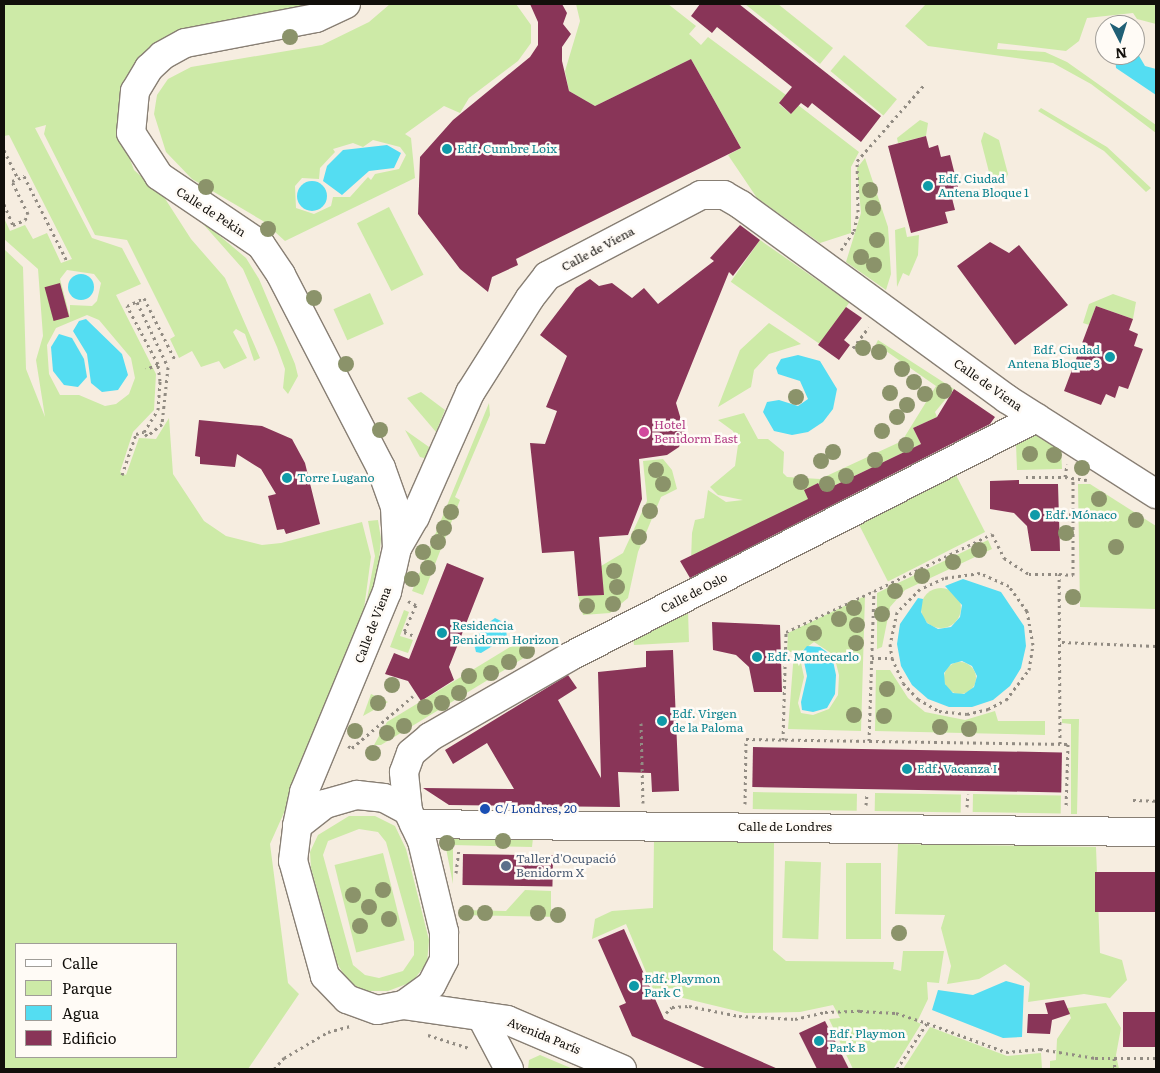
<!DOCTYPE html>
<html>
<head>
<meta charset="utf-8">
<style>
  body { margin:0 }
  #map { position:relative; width:1160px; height:1073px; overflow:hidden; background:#f6ede0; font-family:Literata,serif }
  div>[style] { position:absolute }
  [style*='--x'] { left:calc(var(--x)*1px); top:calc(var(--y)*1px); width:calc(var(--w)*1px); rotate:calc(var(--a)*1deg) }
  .green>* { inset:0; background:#cdeaa7; transform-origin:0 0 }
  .round { border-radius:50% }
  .water>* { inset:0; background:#54ddf2 }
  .building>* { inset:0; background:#893558; transform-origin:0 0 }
  .path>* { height:3px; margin-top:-1.5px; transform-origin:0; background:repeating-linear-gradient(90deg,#928c83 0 2.5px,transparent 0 6.5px) }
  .roads { filter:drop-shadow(1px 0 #887f74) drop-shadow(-1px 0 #887f74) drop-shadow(0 1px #887f74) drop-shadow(0 -1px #887f74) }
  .minor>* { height:28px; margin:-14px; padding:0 14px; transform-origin:14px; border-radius:14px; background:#fff }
  .trees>* { width:16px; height:16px; margin:-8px; border-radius:50%; background:#8b936a }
  .dots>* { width:14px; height:14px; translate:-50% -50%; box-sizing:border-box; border:2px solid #fffbf6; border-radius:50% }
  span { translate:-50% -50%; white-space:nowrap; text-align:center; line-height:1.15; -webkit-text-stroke:5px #fffbf6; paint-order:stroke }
  .culture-label { font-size:12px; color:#0d838f }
  .left { translate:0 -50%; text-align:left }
  .right { translate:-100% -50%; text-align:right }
  .street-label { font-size:12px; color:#120f0b }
  .hotel-label { font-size:12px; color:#b23c85 }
  .transit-label { font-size:12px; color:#164399 }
  .service-label { font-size:12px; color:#4e5e75 }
  .frame { position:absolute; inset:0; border:5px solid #120f0b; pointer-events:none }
  .legend { position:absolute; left:15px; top:943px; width:162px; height:115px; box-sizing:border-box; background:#fffbf6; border:1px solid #a09d98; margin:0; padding:6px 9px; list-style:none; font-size:15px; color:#120f0b }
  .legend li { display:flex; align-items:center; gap:10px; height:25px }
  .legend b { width:25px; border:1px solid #a09d98 }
  .north { position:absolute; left:1095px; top:15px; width:50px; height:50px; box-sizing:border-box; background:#fffbf6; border:1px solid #a09d98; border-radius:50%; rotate:175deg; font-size:14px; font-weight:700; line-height:20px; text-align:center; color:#120f0b }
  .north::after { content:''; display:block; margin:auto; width:18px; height:22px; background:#205f75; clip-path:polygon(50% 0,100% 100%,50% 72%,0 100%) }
</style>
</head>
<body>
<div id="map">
  <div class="green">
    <i style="clip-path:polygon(evenodd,4px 4px,326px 4px,173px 42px,119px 130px,134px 170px,164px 197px,191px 239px,225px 278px,260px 358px,254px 361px,245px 334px,236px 329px,233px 332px,247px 358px,224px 369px,219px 361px,201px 367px,192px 351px,179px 358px,170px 339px,175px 336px,127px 240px,95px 235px,44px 134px,46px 125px,35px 128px,92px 238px,122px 248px,141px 284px,116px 295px,156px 374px,154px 410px,133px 432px,120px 472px,126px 475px,139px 438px,156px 439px,169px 418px,173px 474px,204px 521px,226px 536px,262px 545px,281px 543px,362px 522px,371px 557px,361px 631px,375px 556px,368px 521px,378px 520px,381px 539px,376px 588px,347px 672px,270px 844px,288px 983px,299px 994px,248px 1069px,4px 1069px,4px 249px,23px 267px,26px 369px,45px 417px,36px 360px,43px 336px,38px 269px,4px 239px,4px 218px,10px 231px,25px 225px,33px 239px,47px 233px,61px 263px,72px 259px,9px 135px,4px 136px,4px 4px,67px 270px,94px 274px,101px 283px,97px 301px,92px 306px,70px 305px,70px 317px,60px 279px,67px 270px,4px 4px,87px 315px,99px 320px,131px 358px,135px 378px,129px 394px,116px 404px,105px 406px,79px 395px,60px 395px,49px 374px,47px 345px,56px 328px,87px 315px,4px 4px,16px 944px,176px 944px,176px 1057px,16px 1057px,16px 944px)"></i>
    <i style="clip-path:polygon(evenodd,390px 4px,516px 4px,531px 25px,531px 43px,518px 61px,469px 98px,460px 113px,444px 106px,405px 134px,411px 138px,415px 178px,285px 241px,263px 221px,192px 179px,166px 152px,154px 114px,157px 95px,168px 79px,191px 67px,322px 45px,369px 22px,390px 4px,373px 140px,400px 147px,406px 155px,399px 169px,375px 174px,371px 180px,368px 177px,350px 197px,333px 197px,331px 206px,314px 214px,296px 208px,295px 186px,302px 178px,319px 179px,320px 168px,335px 152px,333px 149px,353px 143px,363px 147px,373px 140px)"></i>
    <i style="clip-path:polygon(576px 4px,668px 4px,696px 26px,689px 34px,701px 45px,708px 37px,786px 95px,779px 104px,791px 114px,798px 105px,859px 152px,851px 167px,851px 233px,820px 243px,757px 198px,728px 155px,741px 148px,691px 59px,595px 106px,569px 91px,565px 71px,580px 21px)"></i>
    <i style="clip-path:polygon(745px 4px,778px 4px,833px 48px,820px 64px)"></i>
    <i style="clip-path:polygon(926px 4px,1156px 4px,1156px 24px,1137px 19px,1133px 13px,1087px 18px,1079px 41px,1066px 51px,998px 43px,997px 49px,1045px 52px,1067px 62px,1156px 125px,1156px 133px,1091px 84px,1053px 63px,928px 46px,905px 26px)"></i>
    <i style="left:844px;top:55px;width:69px;height:21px;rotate:40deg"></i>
    <i style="clip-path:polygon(1041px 108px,1107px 147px,1151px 188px,1146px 192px,1104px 151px,1038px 111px)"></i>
    <i style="clip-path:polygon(920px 120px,928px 123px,926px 136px,898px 143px,897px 138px)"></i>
    <i style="clip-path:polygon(984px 132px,999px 140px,1008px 174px,1005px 181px,990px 176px,981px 141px)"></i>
    <i style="clip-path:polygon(865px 158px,888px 227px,891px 274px,886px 290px,846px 262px,861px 213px,857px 168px)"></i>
    <i style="left:389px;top:207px;width:76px;height:36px;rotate:63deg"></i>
    <i style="clip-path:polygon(196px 216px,246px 258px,259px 279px,295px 364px,298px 376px,288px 394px,283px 388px,285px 369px,277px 347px,243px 269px)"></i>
    <i style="clip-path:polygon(905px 227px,907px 237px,919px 235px,918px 255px,909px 276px,903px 273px,897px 287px,895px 230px)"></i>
    <i style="left:760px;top:240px;width:109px;height:51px;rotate:35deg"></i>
    <i style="left:370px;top:293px;width:34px;height:40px;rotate:66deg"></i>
    <i style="clip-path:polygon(1113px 294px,1136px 302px,1133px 319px,1096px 306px,1089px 325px,1083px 323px,1089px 304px)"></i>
    <i style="clip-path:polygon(769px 323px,801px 344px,769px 354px,754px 370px,751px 387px,718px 407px,740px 350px)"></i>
    <i style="clip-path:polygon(878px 340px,954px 389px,935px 412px,937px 417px,913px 428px,921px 444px,823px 491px,818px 483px,811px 487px,803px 519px,781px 531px,743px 549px,691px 560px,692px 533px,695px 520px,704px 518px,708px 490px,726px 502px,743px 500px,718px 495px,710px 487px,735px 466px,738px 445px,733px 431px,718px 420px,744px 413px,758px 439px,768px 439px,784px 452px,783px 473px,787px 477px,820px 479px,902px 441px,936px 386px,876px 344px)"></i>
    <i style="clip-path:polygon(421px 392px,445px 410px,436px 432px,407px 398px)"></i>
    <i style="clip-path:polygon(489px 403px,490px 415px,455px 497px,460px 500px,423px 595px,412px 591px)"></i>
    <i style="clip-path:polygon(405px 430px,429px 447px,428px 459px,420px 457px)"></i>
    <i style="clip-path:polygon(1037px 433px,1061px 449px,1062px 469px,1017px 470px,1016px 444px)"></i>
    <i style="clip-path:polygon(663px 459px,672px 470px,677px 489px,661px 497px,638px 552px,628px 598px,610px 613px,583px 615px,578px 596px,603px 594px,601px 566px,623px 553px,647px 501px,643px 461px)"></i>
    <i style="left:956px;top:475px;width:64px;height:109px;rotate:63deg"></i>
    <i style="clip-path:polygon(1078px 484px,1090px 484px,1156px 526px,1156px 609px,1080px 607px)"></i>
    <i style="clip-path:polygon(988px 540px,992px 549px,905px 590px,890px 607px,882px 647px,877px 649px,877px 593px)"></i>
    <i class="round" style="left:921px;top:588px;width:40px;height:40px"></i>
    <i style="clip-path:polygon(evenodd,865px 596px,861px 731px,788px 729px,794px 652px,787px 652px,788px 633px,865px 596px,814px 642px,834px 655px,839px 675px,838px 695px,829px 709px,813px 715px,801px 713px,798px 703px,804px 677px,799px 653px,814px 642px)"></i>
    <i style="clip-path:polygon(404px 610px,409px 612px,400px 636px,413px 640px,408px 653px,390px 647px)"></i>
    <i style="clip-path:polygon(688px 611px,689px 642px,634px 645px,633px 639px)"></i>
    <i style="clip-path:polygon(523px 639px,532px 653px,381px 745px,374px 745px,387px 722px)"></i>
    <i class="round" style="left:944px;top:662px;width:32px;height:32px"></i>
    <i style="clip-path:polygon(876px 670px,890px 670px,908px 698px,925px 712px,965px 720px,995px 711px,998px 721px,1045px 721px,1045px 735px,875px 731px)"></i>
    <i style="clip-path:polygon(371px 694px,388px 702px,363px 716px)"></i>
    <i style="clip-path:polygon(1062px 719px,1079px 719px,1077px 814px,1071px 814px,1071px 724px,1062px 723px)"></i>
    <i style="left:753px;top:792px;width:104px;height:17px;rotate:1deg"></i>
    <i style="left:875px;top:793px;width:86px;height:18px;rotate:1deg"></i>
    <i style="left:973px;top:794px;width:88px;height:18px;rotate:1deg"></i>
    <i style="clip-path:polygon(evenodd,349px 816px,375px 816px,395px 826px,406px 849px,429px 940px,427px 963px,412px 982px,388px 991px,363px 991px,347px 980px,337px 963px,311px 868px,310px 852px,318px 835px,349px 816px,359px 829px,378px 832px,386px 842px,414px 942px,414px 955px,403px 971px,379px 978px,365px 975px,353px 965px,323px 855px,328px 841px,359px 829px)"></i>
    <i style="clip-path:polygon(444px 838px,533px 838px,532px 847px,453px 845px,453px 884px)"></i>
    <i style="clip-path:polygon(654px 840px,774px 842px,773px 950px,786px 961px,894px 962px,893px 969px,901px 971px,903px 951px,944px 951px,939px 983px,927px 982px,928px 999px,917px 1022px,921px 1024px,894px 1068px,853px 1069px,829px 1019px,840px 1018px,833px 1005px,800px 1012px,745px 1013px,654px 991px,626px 924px,592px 939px,595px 919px,612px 911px,653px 908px)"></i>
    <i style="clip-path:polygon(898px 844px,1096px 847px,1100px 953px,1122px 960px,1127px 980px,1110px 998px,1084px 994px,1028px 1002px,1030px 983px,1005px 964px,979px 979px,947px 984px,951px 966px,941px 928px,945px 915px,895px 914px)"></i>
    <i style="left:383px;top:853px;width:90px;height:50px;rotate:76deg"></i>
    <i style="left:785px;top:861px;width:36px;height:77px;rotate:2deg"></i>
    <i style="left:846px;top:863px;width:35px;height:76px"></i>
    <i style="clip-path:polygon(525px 890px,551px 891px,551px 911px,561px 912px,561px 917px,461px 915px,459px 910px,506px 911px)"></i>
    <i style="clip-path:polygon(1106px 1003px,1121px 1028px,1116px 1055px,1119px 1069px,1050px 1069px,1050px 1061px,1056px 1060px,1057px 1039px,1071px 1018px,1067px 1008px)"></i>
    <i style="clip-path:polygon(930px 1027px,1007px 1056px,1041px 1053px,1042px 1069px,903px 1069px)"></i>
    <i style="clip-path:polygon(540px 1055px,573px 1069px,528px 1069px,529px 1060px)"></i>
  </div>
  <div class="water">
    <i style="clip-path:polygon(1135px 49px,1145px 66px,1156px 69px,1156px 95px,1116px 68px,1115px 55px,1135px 55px)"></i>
    <i style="clip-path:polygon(387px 145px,401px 153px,394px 168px,369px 171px,342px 195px,323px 181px,327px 166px,343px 150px)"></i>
    <i class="round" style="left:297px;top:181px;width:30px;height:30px"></i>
    <i class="round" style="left:68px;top:274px;width:26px;height:26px"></i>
    <i style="clip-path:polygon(86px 319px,122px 354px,128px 375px,118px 390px,102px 392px,91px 383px,87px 354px,73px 331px,79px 321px)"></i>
    <i style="clip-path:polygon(59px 334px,72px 338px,84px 359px,87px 377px,78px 387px,64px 385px,53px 371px,51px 347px)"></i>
    <i style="clip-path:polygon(798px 355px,820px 361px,837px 389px,833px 409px,823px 422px,808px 432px,792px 435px,774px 431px,763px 412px,767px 402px,779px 400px,798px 406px,808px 399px,800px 381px,778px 374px,776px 368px,781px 359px)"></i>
    <i style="clip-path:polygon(evenodd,963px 579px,1001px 592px,1024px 626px,1026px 646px,1021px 668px,1010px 686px,993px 700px,972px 707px,949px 707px,928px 699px,912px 685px,901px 666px,897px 644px,900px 624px,918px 598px,923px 599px,921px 612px,927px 623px,938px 629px,951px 627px,960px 617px,962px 605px,945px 586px,963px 579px,962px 661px,972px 666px,977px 676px,974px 687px,964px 694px,953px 693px,945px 684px,944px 673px,951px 664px,962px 661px)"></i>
    <i style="clip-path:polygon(495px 618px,505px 623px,507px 637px,481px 653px,476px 652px,474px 644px,483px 627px)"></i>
    <i style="clip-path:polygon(807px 646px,820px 647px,832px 656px,836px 675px,835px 694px,827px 708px,813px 712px,802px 710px,801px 702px,807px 676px,802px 652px)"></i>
    <i style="clip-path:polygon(1006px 981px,1024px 986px,1022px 1037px,1003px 1038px,932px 1010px,938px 990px,973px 995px)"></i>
  </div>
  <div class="building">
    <i style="clip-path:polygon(530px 4px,562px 4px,567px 13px,563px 24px,571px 34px,562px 47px,562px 61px,569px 91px,595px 106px,691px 59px,741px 148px,516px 259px,518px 265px,492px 277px,488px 292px,460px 269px,418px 214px,420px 157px,453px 120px,530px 57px,538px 45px,538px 22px)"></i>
    <i style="clip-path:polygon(700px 4px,739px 4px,881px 116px,861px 142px,812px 103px,808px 108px,801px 103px,791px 114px,779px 103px,792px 87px,717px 27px,712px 33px,691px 16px)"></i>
    <i style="clip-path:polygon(926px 136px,929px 148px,938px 145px,941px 157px,950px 155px,960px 195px,952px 198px,955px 210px,945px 212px,948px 223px,911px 233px,888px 146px)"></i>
    <i style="clip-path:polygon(740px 225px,760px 240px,733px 276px,729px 272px,699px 346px,676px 403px,685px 433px,679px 447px,667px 455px,639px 459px,642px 499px,628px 535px,599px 537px,604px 595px,578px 596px,574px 551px,542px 553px,530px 443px,545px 444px,557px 411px,546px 407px,567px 356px,540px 335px,576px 288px,590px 279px,599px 286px,612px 283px,632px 298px,644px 288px,658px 304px,714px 261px,710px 258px)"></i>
    <i style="clip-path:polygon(990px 242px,1009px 253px,1019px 245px,1068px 305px,1015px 345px,957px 266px)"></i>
    <i style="left:60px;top:283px;width:35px;height:16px;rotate:75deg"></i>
    <i style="clip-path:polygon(1096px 306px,1133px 319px,1129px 330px,1138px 334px,1134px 346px,1143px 349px,1128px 389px,1119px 386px,1115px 398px,1106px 394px,1101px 405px,1064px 391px)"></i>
    <i style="clip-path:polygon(846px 307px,862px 318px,844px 340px,850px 345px,839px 360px,818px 345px)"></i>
    <i style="clip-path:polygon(954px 389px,995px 417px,990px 424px,690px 578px,680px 561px,808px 499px,804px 490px,818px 483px,823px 491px,921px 444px,913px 428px,937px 417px)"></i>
    <i style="clip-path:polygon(199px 420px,262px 426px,292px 439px,305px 463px,320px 524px,286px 534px,284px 529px,277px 530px,268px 496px,276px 494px,261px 469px,237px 454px,235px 467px,200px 464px,200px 457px,195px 456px)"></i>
    <i style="clip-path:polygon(1019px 480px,1019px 484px,1058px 484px,1060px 551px,1031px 551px,1027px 526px,1014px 513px,990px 509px,990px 481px)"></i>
    <i style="clip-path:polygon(447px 563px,484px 578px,449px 667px,454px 680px,421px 701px,408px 681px,385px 674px,394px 653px,409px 659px)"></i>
    <i style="clip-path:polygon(712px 622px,780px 625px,782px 692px,754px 692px,749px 667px,736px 655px,713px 650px)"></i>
    <i style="clip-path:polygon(673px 650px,679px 791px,652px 792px,651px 773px,618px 772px,620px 807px,449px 805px,423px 788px,514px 789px,487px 743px,453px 764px,445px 750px,568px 675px,577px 688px,558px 700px,601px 778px,598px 672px,646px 667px,646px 651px)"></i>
    <i style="left:753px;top:747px;width:309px;height:40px;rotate:1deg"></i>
    <i style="left:463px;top:854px;width:90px;height:31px;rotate:1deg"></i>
    <i style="left:1095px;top:872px;width:61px;height:40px"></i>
    <i style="clip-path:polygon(624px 929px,664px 1019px,778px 1069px,707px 1069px,632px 1036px,619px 1006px,626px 1003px,598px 940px)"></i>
    <i style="clip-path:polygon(1064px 1000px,1070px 1014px,1052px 1020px,1050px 1034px,1027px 1033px,1028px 1014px,1048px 1014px,1045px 1003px)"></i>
    <i style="left:1156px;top:1012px;width:35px;height:33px;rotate:90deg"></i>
    <i style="clip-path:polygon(825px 1021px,849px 1069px,817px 1069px,799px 1033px)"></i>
  </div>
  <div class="path">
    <i style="--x:4;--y:150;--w:32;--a:64"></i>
    <i style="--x:18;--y:179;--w:7;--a:-27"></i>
    <i style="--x:24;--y:176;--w:97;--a:63.2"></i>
    <i style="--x:4;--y:204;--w:23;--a:67"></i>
    <i style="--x:13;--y:225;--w:13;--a:-23"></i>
    <i style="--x:25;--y:220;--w:7;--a:-63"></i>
    <i style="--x:28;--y:214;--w:37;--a:-116"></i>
    <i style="--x:12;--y:181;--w:6;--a:-18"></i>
    <i style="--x:841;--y:250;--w:23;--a:-56"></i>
    <i style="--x:854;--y:231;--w:19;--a:-78"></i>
    <i style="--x:858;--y:212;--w:51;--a:-91.1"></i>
    <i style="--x:857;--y:161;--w:103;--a:-48.6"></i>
    <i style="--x:137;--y:302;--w:72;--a:64.5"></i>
    <i style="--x:168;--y:367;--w:57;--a:96"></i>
    <i style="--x:162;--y:424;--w:19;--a:141"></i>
    <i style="--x:147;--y:436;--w:5;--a:-127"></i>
    <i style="--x:144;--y:432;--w:26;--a:-58"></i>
    <i style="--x:158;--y:410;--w:29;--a:-86"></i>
    <i style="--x:160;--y:381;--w:17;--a:-97"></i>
    <i style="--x:158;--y:364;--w:13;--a:157"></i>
    <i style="--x:853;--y:348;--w:26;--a:-53"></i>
    <i style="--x:158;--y:364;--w:66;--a:-118.1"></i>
    <i style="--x:127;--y:306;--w:19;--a:-25"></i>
    <i style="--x:144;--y:298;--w:69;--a:63.4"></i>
    <i style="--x:122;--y:475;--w:43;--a:-71.1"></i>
    <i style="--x:136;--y:434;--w:8;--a:-14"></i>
    <i style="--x:1026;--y:477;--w:39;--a:0"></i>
    <i style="--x:1065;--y:477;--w:13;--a:-81"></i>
    <i style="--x:1065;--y:477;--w:22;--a:8"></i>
    <i style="--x:1056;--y:514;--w:17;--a:0"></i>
    <i style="--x:408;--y:601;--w:9;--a:27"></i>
    <i style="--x:416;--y:605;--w:30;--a:114"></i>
    <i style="--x:404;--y:632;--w:12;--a:20"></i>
    <i style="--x:1062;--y:642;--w:94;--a:2.4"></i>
    <i style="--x:872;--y:658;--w:20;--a:0"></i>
    <i style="--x:892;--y:658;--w:27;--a:66"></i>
    <i style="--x:903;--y:683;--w:22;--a:47"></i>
    <i style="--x:918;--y:699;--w:24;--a:30"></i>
    <i style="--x:939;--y:711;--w:28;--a:6"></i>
    <i style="--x:967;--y:714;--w:22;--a:-13"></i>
    <i style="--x:988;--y:709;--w:20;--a:-27"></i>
    <i style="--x:1006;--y:700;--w:38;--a:-53"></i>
    <i style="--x:1029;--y:670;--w:25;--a:-81"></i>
    <i style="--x:1033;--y:645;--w:35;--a:-100"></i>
    <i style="--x:1027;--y:611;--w:31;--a:-126"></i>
    <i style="--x:1009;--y:586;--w:32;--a:-156"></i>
    <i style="--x:980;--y:573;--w:36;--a:172"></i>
    <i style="--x:944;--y:578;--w:26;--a:155"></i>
    <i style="--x:920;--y:589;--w:33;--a:135"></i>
    <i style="--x:897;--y:612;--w:33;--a:102"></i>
    <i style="--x:890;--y:644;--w:14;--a:82"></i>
    <i style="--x:641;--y:723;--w:80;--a:88.6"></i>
    <i style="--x:783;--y:740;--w:108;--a:-88.4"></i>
    <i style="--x:786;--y:632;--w:97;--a:-25"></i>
    <i style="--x:869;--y:741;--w:150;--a:-88.1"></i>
    <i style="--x:874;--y:591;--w:131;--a:-25.8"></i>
    <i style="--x:992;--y:534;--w:27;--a:63"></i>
    <i style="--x:1004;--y:558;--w:30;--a:33"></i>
    <i style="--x:1029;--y:574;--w:30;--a:0"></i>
    <i style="--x:1060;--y:744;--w:170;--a:-90.3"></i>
    <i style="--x:1059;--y:574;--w:14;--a:4"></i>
    <i style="--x:1073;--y:575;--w:97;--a:-90"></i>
    <i style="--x:348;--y:746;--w:4;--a:27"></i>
    <i style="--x:352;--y:748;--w:80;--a:-40.4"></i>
    <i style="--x:1133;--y:800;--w:23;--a:2"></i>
    <i style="--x:745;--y:804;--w:65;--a:-89.1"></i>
    <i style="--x:746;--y:739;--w:322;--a:0.9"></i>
    <i style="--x:1068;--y:744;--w:64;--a:91.8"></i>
    <i style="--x:866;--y:805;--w:11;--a:-85"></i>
    <i style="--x:967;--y:807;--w:13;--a:-86"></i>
    <i style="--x:456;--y:873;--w:24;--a:-83"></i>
    <i style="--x:666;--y:1013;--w:8;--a:-45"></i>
    <i style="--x:672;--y:1007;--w:17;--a:-3"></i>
    <i style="--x:689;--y:1006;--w:51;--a:11.3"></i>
    <i style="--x:739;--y:1016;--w:56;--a:3.1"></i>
    <i style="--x:795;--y:1019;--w:31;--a:-13"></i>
    <i style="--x:825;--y:1012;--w:35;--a:-2"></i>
    <i style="--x:860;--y:1011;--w:36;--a:3"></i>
    <i style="--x:896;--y:1013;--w:33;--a:18"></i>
    <i style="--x:428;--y:1035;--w:43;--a:17.6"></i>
    <i style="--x:1114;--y:1058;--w:11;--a:85"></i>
    <i style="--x:274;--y:1069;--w:15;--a:-48"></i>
    <i style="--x:284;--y:1058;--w:51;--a:-30.6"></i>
    <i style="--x:328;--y:1032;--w:23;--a:-15"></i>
    <i style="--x:897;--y:1069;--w:55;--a:-56.9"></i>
    <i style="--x:927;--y:1023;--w:84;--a:20.2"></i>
    <i style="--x:1006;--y:1052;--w:34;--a:-5"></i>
    <i style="--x:1040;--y:1049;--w:56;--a:9.3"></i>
    <i style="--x:1095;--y:1058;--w:61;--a:0"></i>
  </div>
  <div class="roads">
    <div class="minor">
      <i style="--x:346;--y:4;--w:33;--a:155"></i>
      <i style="--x:316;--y:18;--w:133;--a:169.2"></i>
      <i style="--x:185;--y:43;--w:26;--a:151"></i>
      <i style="--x:162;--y:56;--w:18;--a:137"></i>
      <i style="--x:149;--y:68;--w:27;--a:121"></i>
      <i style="--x:135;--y:91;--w:42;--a:95.4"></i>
      <i style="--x:131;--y:133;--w:51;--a:56.9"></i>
      <i style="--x:159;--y:176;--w:123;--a:34.1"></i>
      <i style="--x:261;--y:245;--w:36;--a:56"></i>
      <i style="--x:281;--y:275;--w:217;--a:62.6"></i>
      <i style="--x:381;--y:468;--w:41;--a:70.3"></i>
      <i style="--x:395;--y:507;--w:41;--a:87.2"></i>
      <i style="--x:408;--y:811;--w:39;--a:-96"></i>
      <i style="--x:404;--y:772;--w:20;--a:-70"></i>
      <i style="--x:411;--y:753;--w:25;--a:-40"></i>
      <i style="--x:430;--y:737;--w:160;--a:-29.9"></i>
      <i style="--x:569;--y:657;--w:525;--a:-27.1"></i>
      <i style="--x:414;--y:824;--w:742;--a:0.62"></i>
      <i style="--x:297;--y:826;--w:36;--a:-38"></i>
      <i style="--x:325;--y:804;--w:33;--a:-16"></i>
      <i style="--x:357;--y:795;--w:27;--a:6"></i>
      <i style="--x:384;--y:798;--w:27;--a:28"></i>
      <i style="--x:408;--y:811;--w:33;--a:65"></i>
      <i style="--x:422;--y:841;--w:94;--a:76.4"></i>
      <i style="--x:444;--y:932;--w:28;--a:90"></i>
      <i style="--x:444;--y:960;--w:28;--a:117"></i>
      <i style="--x:431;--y:985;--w:34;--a:144"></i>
      <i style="--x:403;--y:1005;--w:26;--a:169"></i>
      <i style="--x:377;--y:1010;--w:32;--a:-160"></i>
      <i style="--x:347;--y:999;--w:32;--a:-134"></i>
      <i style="--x:325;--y:976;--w:119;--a:-105.5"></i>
      <i style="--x:293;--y:861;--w:35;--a:-83"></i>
      <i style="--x:297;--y:826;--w:35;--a:-78"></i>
      <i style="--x:304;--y:792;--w:217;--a:-67.5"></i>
      <i style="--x:387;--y:592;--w:45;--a:-77.2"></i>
      <i style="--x:397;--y:548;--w:36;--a:-60"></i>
      <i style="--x:415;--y:517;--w:136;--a:-66.1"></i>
      <i style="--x:470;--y:393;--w:112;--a:-57.7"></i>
      <i style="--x:530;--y:298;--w:28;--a:-52"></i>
      <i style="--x:547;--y:276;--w:174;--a:-27.7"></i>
      <i style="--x:701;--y:195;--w:23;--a:0"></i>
      <i style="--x:724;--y:195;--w:20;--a:30"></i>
      <i style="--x:741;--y:205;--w:329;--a:36.1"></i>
      <i style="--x:1007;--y:399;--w:177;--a:32.5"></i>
      <i style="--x:403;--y:1005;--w:105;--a:8.2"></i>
      <i style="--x:507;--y:1020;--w:125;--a:23.1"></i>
      <i style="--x:481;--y:1016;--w:60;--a:62.2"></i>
    </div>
  </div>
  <div class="trees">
    <i style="left:290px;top:37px"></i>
    <i style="left:206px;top:187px"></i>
    <i style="left:870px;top:190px"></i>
    <i style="left:873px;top:208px"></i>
    <i style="left:268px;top:229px"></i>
    <i style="left:877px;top:240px"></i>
    <i style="left:861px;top:257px"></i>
    <i style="left:874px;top:265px"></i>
    <i style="left:314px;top:298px"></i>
    <i style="left:863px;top:348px"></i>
    <i style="left:879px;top:352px"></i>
    <i style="left:346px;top:364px"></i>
    <i style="left:902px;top:369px"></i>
    <i style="left:914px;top:382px"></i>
    <i style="left:944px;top:391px"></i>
    <i style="left:890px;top:393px"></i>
    <i style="left:925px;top:394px"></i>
    <i style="left:796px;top:397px"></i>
    <i style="left:907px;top:405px"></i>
    <i style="left:897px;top:417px"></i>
    <i style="left:380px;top:430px"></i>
    <i style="left:882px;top:431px"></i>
    <i style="left:906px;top:445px"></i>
    <i style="left:833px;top:452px"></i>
    <i style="left:1030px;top:454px"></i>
    <i style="left:1054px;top:455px"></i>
    <i style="left:875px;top:460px"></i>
    <i style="left:821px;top:461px"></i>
    <i style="left:1082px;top:468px"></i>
    <i style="left:656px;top:470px"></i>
    <i style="left:846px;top:476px"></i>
    <i style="left:801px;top:482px"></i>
    <i style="left:663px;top:484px"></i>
    <i style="left:827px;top:484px"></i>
    <i style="left:1099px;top:499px"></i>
    <i style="left:650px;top:511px"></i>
    <i style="left:451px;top:512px"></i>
    <i style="left:1136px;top:520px"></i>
    <i style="left:444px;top:528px"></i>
    <i style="left:1066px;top:533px"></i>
    <i style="left:639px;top:537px"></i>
    <i style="left:438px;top:542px"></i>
    <i style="left:1116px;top:547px"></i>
    <i style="left:979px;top:550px"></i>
    <i style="left:423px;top:552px"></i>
    <i style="left:953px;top:562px"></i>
    <i style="left:428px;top:568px"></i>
    <i style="left:614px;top:571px"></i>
    <i style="left:922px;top:576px"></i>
    <i style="left:412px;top:579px"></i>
    <i style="left:617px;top:587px"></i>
    <i style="left:895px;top:591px"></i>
    <i style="left:1073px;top:597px"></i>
    <i style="left:613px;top:604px"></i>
    <i style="left:587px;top:606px"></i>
    <i style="left:854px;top:608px"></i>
    <i style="left:882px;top:614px"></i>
    <i style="left:839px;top:619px"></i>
    <i style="left:857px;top:625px"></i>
    <i style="left:814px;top:633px"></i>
    <i style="left:856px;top:643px"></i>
    <i style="left:527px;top:651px"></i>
    <i style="left:509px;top:662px"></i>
    <i style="left:491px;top:673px"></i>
    <i style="left:469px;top:676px"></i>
    <i style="left:392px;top:685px"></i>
    <i style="left:887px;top:689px"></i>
    <i style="left:459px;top:693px"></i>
    <i style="left:378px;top:703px"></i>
    <i style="left:442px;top:703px"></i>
    <i style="left:425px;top:707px"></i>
    <i style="left:854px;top:715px"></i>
    <i style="left:884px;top:716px"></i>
    <i style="left:404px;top:726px"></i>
    <i style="left:940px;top:727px"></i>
    <i style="left:969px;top:729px"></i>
    <i style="left:355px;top:731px"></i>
    <i style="left:387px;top:733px"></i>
    <i style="left:373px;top:753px"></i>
    <i style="left:503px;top:841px"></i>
    <i style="left:447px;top:843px"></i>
    <i style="left:383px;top:890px"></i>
    <i style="left:353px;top:895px"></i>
    <i style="left:369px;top:907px"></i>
    <i style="left:466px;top:913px"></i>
    <i style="left:485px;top:913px"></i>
    <i style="left:538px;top:913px"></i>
    <i style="left:558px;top:915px"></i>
    <i style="left:389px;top:919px"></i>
    <i style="left:360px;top:926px"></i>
    <i style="left:899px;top:933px"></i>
  </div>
  <div class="dots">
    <i style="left:447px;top:149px;background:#0f9aa8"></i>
    <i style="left:928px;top:186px;background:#0f9aa8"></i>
    <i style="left:1110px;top:357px;background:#0f9aa8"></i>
    <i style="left:644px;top:432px;background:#d1479c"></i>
    <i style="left:287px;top:478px;background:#0f9aa8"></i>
    <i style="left:1035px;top:515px;background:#0f9aa8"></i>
    <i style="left:442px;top:633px;background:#0f9aa8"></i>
    <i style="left:757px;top:657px;background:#0f9aa8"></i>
    <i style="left:662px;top:721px;background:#0f9aa8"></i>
    <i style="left:907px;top:769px;background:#0f9aa8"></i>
    <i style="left:485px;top:809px;background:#1a4fb4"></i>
    <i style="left:506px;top:866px;background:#5c6f8a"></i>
    <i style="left:634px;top:986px;background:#0f9aa8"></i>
    <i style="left:819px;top:1041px;background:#0f9aa8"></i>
  </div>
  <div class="culture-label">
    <span class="left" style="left:457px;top:149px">Edf. Cumbre Loix</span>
    <span class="left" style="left:938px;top:186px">Edf. Ciudad<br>Antena Bloque 1</span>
    <span class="right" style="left:1100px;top:357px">Edf. Ciudad<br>Antena Bloque 3</span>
    <span class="left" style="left:297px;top:478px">Torre Lugano</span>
    <span class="left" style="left:1045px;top:515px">Edf. Mónaco</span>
    <span class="left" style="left:452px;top:633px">Residencia<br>Benidorm Horizon</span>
    <span class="left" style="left:767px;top:657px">Edf. Montecarlo</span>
    <span class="left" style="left:672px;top:721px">Edf. Virgen<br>de la Paloma</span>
    <span class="left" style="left:917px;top:769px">Edf. Vacanza I</span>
    <span class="left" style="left:644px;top:986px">Edf. Playmon<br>Park C</span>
    <span class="left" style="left:829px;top:1041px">Edf. Playmon<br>Park B</span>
  </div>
  <div class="street-label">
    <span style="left:211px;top:212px;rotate:33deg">Calle de Pekin</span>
    <span style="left:598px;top:249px;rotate:-28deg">Calle de Viena</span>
    <span style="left:988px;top:385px;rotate:35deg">Calle de Viena</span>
    <span style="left:694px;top:593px;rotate:-27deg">Calle de Oslo</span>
    <span style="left:373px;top:625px;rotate:-69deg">Calle de Viena</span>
    <span style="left:785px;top:827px">Calle de Londres</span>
    <span style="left:544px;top:1036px;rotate:22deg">Avenida París</span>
  </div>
  <div class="hotel-label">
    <span class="left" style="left:654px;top:432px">Hotel<br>Benidorm East</span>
  </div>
  <div class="transit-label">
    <span class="left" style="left:495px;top:809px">C/ Londres, 20</span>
  </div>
  <div class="service-label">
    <span class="left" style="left:516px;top:866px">Taller d'Ocupació<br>Benidorm X</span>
  </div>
  <div class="frame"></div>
  <ul class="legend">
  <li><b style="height:6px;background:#fff"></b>Calle</li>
  <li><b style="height:14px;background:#cdeaa7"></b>Parque</li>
  <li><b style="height:14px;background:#54ddf2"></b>Agua</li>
  <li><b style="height:14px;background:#893558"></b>Edificio</li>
  </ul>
  <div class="north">N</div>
</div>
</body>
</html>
